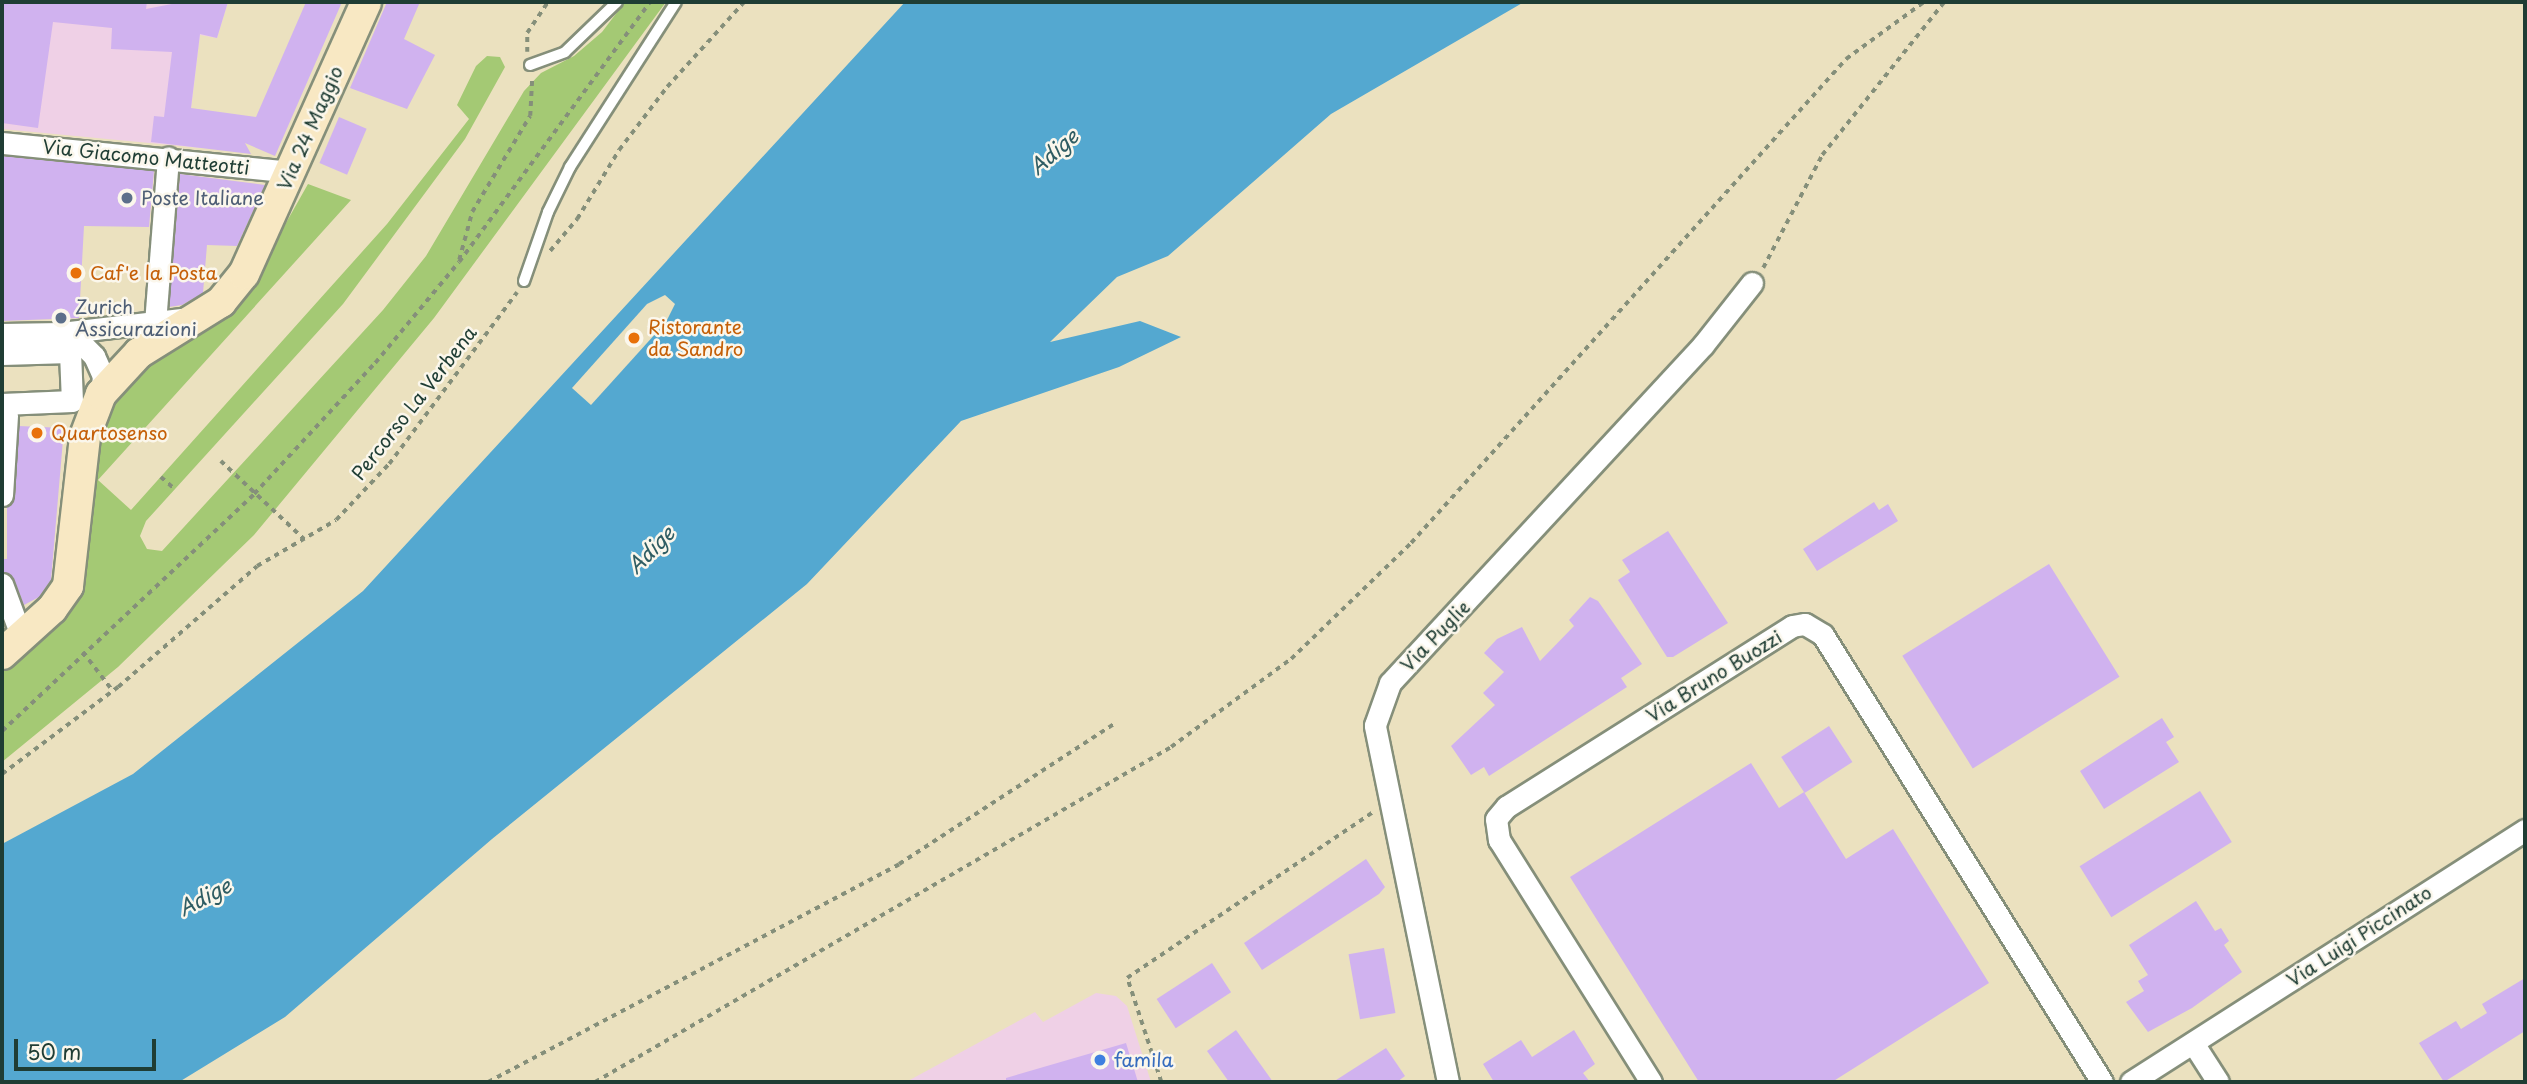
<!DOCTYPE html>
<html>
<head>
<meta charset="utf-8">
<style>
  body { margin:0 }
  #map { position:relative; width:2527px; height:1084px; overflow:hidden; background:#ebe1bf; font-family:"Playpen Sans",sans-serif }
  div>[style] { position:absolute }
  [style*='--x'] { left:calc(var(--x)*1px); top:calc(var(--y)*1px); width:calc(var(--w)*1px); rotate:calc(var(--a)*1deg) }
  .built>* { inset:0; background:#efd0e6 }
  .green>* { inset:0; background:#a4c974 }
  .water>* { inset:0; background:#54a8d0 }
  .pier>* { inset:0; background:#ebe1bf }
  .building>* { inset:0; background:#d0b2ef; transform-origin:0 0 }
  .path>* { height:3.5px; margin-top:-1.75px; transform-origin:0; background:repeating-linear-gradient(90deg,#858f7a 0 5px,transparent 0 10px) }
  .roads { filter:drop-shadow(2px 0 #858f7a) drop-shadow(-2px 0 #858f7a) drop-shadow(0 2px #858f7a) drop-shadow(0 -2px #858f7a) }
  .lane>* { height:10px; margin:-5px; padding:0 5px; transform-origin:5px; border-radius:5px; background:#fff }
  .street>* { height:21px; margin:-10.5px; padding:0 10.5px; transform-origin:10.5px; border-radius:10.5px; background:#fff }
  .secondary>* { height:30px; margin:-15px; padding:0 15px; transform-origin:15px; border-radius:15px; background:#f8e8c3 }
  .dots>* { width:19px; height:19px; translate:-50% -50%; box-sizing:border-box; border:4px solid #fbf7ec; border-radius:50% }
  span { translate:-50% -50%; white-space:nowrap; text-align:center; line-height:1.15; -webkit-text-stroke:5px #fbf7ec; paint-order:stroke }
  .street-label { font-size:19px; color:#1f3d34 }
  .service-label { font-size:19px; color:#4e5e75 }
  .left { translate:0 -50%; text-align:left }
  .food-label { font-size:19px; color:#c56008 }
  .shop-label { font-size:19px; color:#366cbe }
  .water-label { font-size:21px; color:#2f5d63; font-style:italic }
  .frame { position:absolute; inset:0; border:4px solid #1f3d34; pointer-events:none }
  .scale { position:absolute; left:14px; top:1039px; width:142px; height:32px; box-sizing:border-box; border:4px solid #1f3d34; border-top:0; padding-left:9px; font-size:21px; line-height:24px; white-space:nowrap; color:#1f3d34; -webkit-text-stroke:5px #fbf7ec; paint-order:stroke }
</style>
</head>
<body>
<div id="map">
  <div class="built">
    <i style="clip-path:polygon(2px 2px,228px 2px,217px 38px,200px 35px,191px 109px,202px 148px,2px 129px)"></i>
    <i style="clip-path:polygon(1096px 993px,1116px 996px,1127px 1006px,1151px 1082px,906px 1082px,1035px 1012px,1043px 1022px)"></i>
  </div>
  <div class="green">
    <i style="clip-path:polygon(625px 2px,666px 2px,434px 318px,254px 535px,118px 667px,2px 762px,2px 670px,71px 607px,87px 490px,104px 415px,125px 384px,160px 353px,235px 313px,308px 184px,351px 200px,98px 480px,131px 510px,387px 224px,469px 119px,457px 105px,476px 66px,487px 56px,500px 57px,505px 67px,465px 139px,343px 304px,146px 521px,140px 536px,147px 549px,162px 551px,383px 310px,426px 256px,524px 91px,541px 73px,574px 56px,602px 32px)"></i>
  </div>
  <div class="water">
    <i style="clip-path:polygon(905px 2px,1524px 2px,1331px 114px,1168px 256px,1117px 277px,1050px 342px,1140px 321px,1181px 337px,1119px 367px,961px 421px,807px 584px,492px 839px,285px 1017px,179px 1082px,2px 1082px,2px 844px,133px 774px,363px 591px)"></i>
  </div>
  <div class="pier">
    <i style="clip-path:polygon(665px 295px,675px 304px,666px 322px,591px 405px,572px 388px,647px 304px)"></i>
  </div>
  <div class="building">
    <i style="clip-path:polygon(2px 2px,147px 2px,146px 9px,182px 2px,228px 2px,217px 38px,200px 34px,191px 108px,256px 117px,306px 2px,342px 2px,275px 156px,245px 143px,251px 154px,151px 142px,154px 116px,164px 117px,172px 52px,111px 49px,112px 28px,53px 22px,38px 128px,2px 123px)"></i>
    <i style="clip-path:polygon(387px 2px,420px 2px,404px 39px,435px 55px,407px 109px,350px 88px)"></i>
    <i style="left:339px;top:117px;width:30px;height:50px;rotate:23deg"></i>
    <i style="clip-path:polygon(2px 156px,154px 171px,149px 227px,84px 226px,79px 318px,2px 321px)"></i>
    <i style="clip-path:polygon(180px 174px,265px 185px,237px 246px,207px 245px,203px 293px,182px 305px,169px 307px)"></i>
    <i style="clip-path:polygon(19px 426px,64px 428px,51px 580px,39px 597px,24px 605px,14px 579px,2px 571px,2px 559px,7px 559px,7px 507px,15px 496px)"></i>
    <i style="clip-path:polygon(1874px 502px,1879px 510px,1888px 504px,1898px 521px,1817px 571px,1803px 549px)"></i>
    <i style="clip-path:polygon(1668px 531px,1728px 623px,1673px 657px,1667px 657px,1618px 580px,1630px 572px,1622px 560px)"></i>
    <i style="left:2049px;top:564px;width:133px;height:173px;rotate:58deg"></i>
    <i style="clip-path:polygon(1590px 597px,1598px 601px,1642px 664px,1621px 678px,1627px 687px,1489px 776px,1484px 767px,1471px 775px,1451px 746px,1495px 705px,1483px 693px,1504px 672px,1484px 653px,1497px 639px,1522px 627px,1540px 661px,1574px 626px,1569px 620px)"></i>
    <i style="clip-path:polygon(2162px 718px,2174px 737px,2166px 742px,2179px 762px,2104px 809px,2080px 771px)"></i>
    <i style="left:1829px;top:726px;width:43px;height:57px;rotate:57deg"></i>
    <i style="clip-path:polygon(1751px 763px,1779px 808px,1804px 792px,1846px 859px,1893px 829px,1989px 983px,1832px 1082px,1699px 1082px,1570px 877px)"></i>
    <i style="left:2200px;top:791px;width:60px;height:142px;rotate:58deg"></i>
    <i style="clip-path:polygon(1366px 859px,1385px 887px,1379px 894px,1262px 970px,1244px 943px)"></i>
    <i style="clip-path:polygon(2196px 901px,2215px 931px,2221px 928px,2229px 941px,2224px 945px,2242px 972px,2192px 1008px,2148px 1032px,2126px 1002px,2144px 991px,2138px 981px,2148px 975px,2129px 945px)"></i>
    <i style="left:1384px;top:948px;width:66px;height:36px;rotate:80deg"></i>
    <i style="left:1212px;top:963px;width:35px;height:66px;rotate:57deg"></i>
    <i style="clip-path:polygon(2525px 978px,2525px 1031px,2444px 1082px,2419px 1043px,2456px 1021px,2461px 1029px,2487px 1013px,2482px 1004px)"></i>
    <i style="clip-path:polygon(1236px 1030px,1273px 1082px,1229px 1082px,1207px 1051px)"></i>
    <i style="clip-path:polygon(1574px 1030px,1595px 1064px,1583px 1073px,1590px 1082px,1494px 1082px,1483px 1064px,1521px 1040px,1532px 1057px)"></i>
    <i style="clip-path:polygon(1126px 1043px,1138px 1082px,1006px 1082px,1006px 1078px)"></i>
    <i style="clip-path:polygon(1386px 1048px,1405px 1076px,1397px 1082px,1333px 1082px)"></i>
  </div>
  <div class="path">
    <i style="--x:527;--y:52;--w:19;--a:-90"></i>
    <i style="--x:527;--y:33;--w:37;--a:-56"></i>
    <i style="--x:550;--y:251;--w:42;--a:-49.8"></i>
    <i style="--x:577;--y:219;--w:81;--a:-58.7"></i>
    <i style="--x:619;--y:150;--w:79;--a:-52.7"></i>
    <i style="--x:667;--y:87;--w:115;--a:-47.8"></i>
    <i style="--x:459;--y:260;--w:50;--a:-74.8"></i>
    <i style="--x:472;--y:212;--w:112;--a:-58.9"></i>
    <i style="--x:530;--y:116;--w:36;--a:-87"></i>
    <i style="--x:1763;--y:268;--w:127;--a:-62.4"></i>
    <i style="--x:1822;--y:155;--w:196;--a:-51.4"></i>
    <i style="--x:221;--y:461;--w:114;--a:43.2"></i>
    <i style="--x:161;--y:477;--w:18;--a:41"></i>
    <i style="--x:83;--y:652;--w:49;--a:52.4"></i>
    <i style="--x:2;--y:731;--w:346;--a:-43.2"></i>
    <i style="--x:254;--y:494;--w:178;--a:-47.3"></i>
    <i style="--x:375;--y:363;--w:131;--a:-50.3"></i>
    <i style="--x:459;--y:262;--w:323;--a:-53.7"></i>
    <i style="--x:2;--y:774;--w:145;--a:-36.9"></i>
    <i style="--x:118;--y:687;--w:184;--a:-41"></i>
    <i style="--x:257;--y:566;--w:91;--a:-30.2"></i>
    <i style="--x:336;--y:520;--w:77;--a:-46.6"></i>
    <i style="--x:389;--y:464;--w:214;--a:-53.3"></i>
    <i style="--x:488;--y:1082;--w:465;--a:-27.9"></i>
    <i style="--x:899;--y:864;--w:258;--a:-33.1"></i>
    <i style="--x:595;--y:1082;--w:666;--a:-30.18"></i>
    <i style="--x:1171;--y:747;--w:149;--a:-36.3"></i>
    <i style="--x:1291;--y:659;--w:167;--a:-44"></i>
    <i style="--x:1411;--y:543;--w:651;--a:-48.05"></i>
    <i style="--x:1846;--y:59;--w:97;--a:-36.2"></i>
    <i style="--x:1161;--y:1082;--w:109;--a:-108.1"></i>
    <i style="--x:1127;--y:978;--w:297;--a:-34"></i>
  </div>
  <div class="roads">
    <div class="lane">
      <i style="--x:530;--y:65;--w:37;--a:-20"></i>
      <i style="--x:565;--y:52;--w:72;--a:-43.9"></i>
      <i style="--x:524;--y:281;--w:73;--a:-70.8"></i>
      <i style="--x:548;--y:212;--w:50;--a:-63.9"></i>
      <i style="--x:570;--y:167;--w:196;--a:-57.3"></i>
    </div>
    <div class="street">
      <i style="--x:2;--y:143;--w:290;--a:5.7"></i>
      <i style="--x:155;--y:323;--w:166;--a:-85.5"></i>
      <i style="--x:61;--y:333;--w:15;--a:16"></i>
      <i style="--x:75;--y:337;--w:27;--a:45"></i>
      <i style="--x:94;--y:356;--w:22;--a:66"></i>
      <i style="--x:103;--y:376;--w:18;--a:96"></i>
      <i style="--x:2;--y:334;--w:59;--a:-1"></i>
      <i style="--x:61;--y:333;--w:128;--a:-6.7"></i>
      <i style="--x:2;--y:354;--w:68;--a:-1.7"></i>
      <i style="--x:70;--y:352;--w:49;--a:87.7"></i>
      <i style="--x:72;--y:401;--w:70;--a:177.5"></i>
      <i style="--x:2;--y:495;--w:80;--a:-86.4"></i>
      <i style="--x:2;--y:584;--w:58;--a:69.7"></i>
      <i style="--x:2193;--y:1043;--w:46;--a:57.3"></i>
      <i style="--x:1448;--y:1082;--w:364;--a:-101.6"></i>
      <i style="--x:1375;--y:725;--w:45;--a:-70.3"></i>
      <i style="--x:1390;--y:683;--w:461;--a:-47.2"></i>
      <i style="--x:1703;--y:345;--w:79;--a:-51.7"></i>
      <i style="--x:1651;--y:1082;--w:286;--a:-122.1"></i>
      <i style="--x:1499;--y:840;--w:21;--a:-98"></i>
      <i style="--x:1496;--y:819;--w:16;--a:-50"></i>
      <i style="--x:1506;--y:807;--w:338;--a:-32.3"></i>
      <i style="--x:1792;--y:626;--w:13;--a:-9"></i>
      <i style="--x:1805;--y:624;--w:21;--a:31"></i>
      <i style="--x:1823;--y:635;--w:527;--a:58.03"></i>
      <i style="--x:2131;--y:1082;--w:468;--a:-32.6"></i>
    </div>
    <div class="secondary">
      <i style="--x:2;--y:654;--w:67;--a:-42"></i>
      <i style="--x:52;--y:609;--w:28;--a:-55"></i>
      <i style="--x:68;--y:586;--w:151;--a:-83.5"></i>
      <i style="--x:85;--y:436;--w:45;--a:-69.1"></i>
      <i style="--x:101;--y:394;--w:56;--a:-47.2"></i>
      <i style="--x:139;--y:353;--w:97;--a:-31.9"></i>
      <i style="--x:221;--y:302;--w:36;--a:-51"></i>
      <i style="--x:244;--y:274;--w:298;--a:-65.8"></i>
    </div>
  </div>
  <div class="dots">
    <i style="left:127px;top:198px;background:#5c6f8a"></i>
    <i style="left:76px;top:273px;background:#e8710a"></i>
    <i style="left:61px;top:318px;background:#5c6f8a"></i>
    <i style="left:634px;top:338px;background:#e8710a"></i>
    <i style="left:37px;top:433px;background:#e8710a"></i>
    <i style="left:1100px;top:1060px;background:#3f7fe0"></i>
  </div>
  <div class="street-label">
    <span style="left:310px;top:128px;rotate:-66deg">Via 24 Maggio</span>
    <span style="left:146px;top:157px;rotate:6deg">Via Giacomo Matteotti</span>
    <span style="left:414px;top:403px;rotate:-52deg">Percorso La Verbena</span>
    <span style="left:1435px;top:636px;rotate:-46deg">Via Puglie</span>
    <span style="left:1714px;top:676px;rotate:-32deg">Via Bruno Buozzi</span>
    <span style="left:2359px;top:936px;rotate:-33deg">Via Luigi Piccinato</span>
  </div>
  <div class="service-label">
    <span class="left" style="left:141px;top:198px">Poste Italiane</span>
    <span class="left" style="left:75px;top:318px">Zurich<br>Assicurazioni</span>
  </div>
  <div class="food-label">
    <span class="left" style="left:90px;top:273px">Caf'e la Posta</span>
    <span class="left" style="left:648px;top:338px">Ristorante<br>da Sandro</span>
    <span class="left" style="left:51px;top:433px">Quartosenso</span>
  </div>
  <div class="shop-label">
    <span class="left" style="left:1114px;top:1060px">famila</span>
  </div>
  <div class="water-label">
    <span style="left:1053px;top:151px;rotate:-41deg">Adige</span>
    <span style="left:650px;top:549px;rotate:-45deg">Adige</span>
    <span style="left:204px;top:896px;rotate:-28deg">Adige</span>
  </div>
  <div class="frame"></div>
  <div class="scale">50 m</div>
</div>
</body>
</html>
